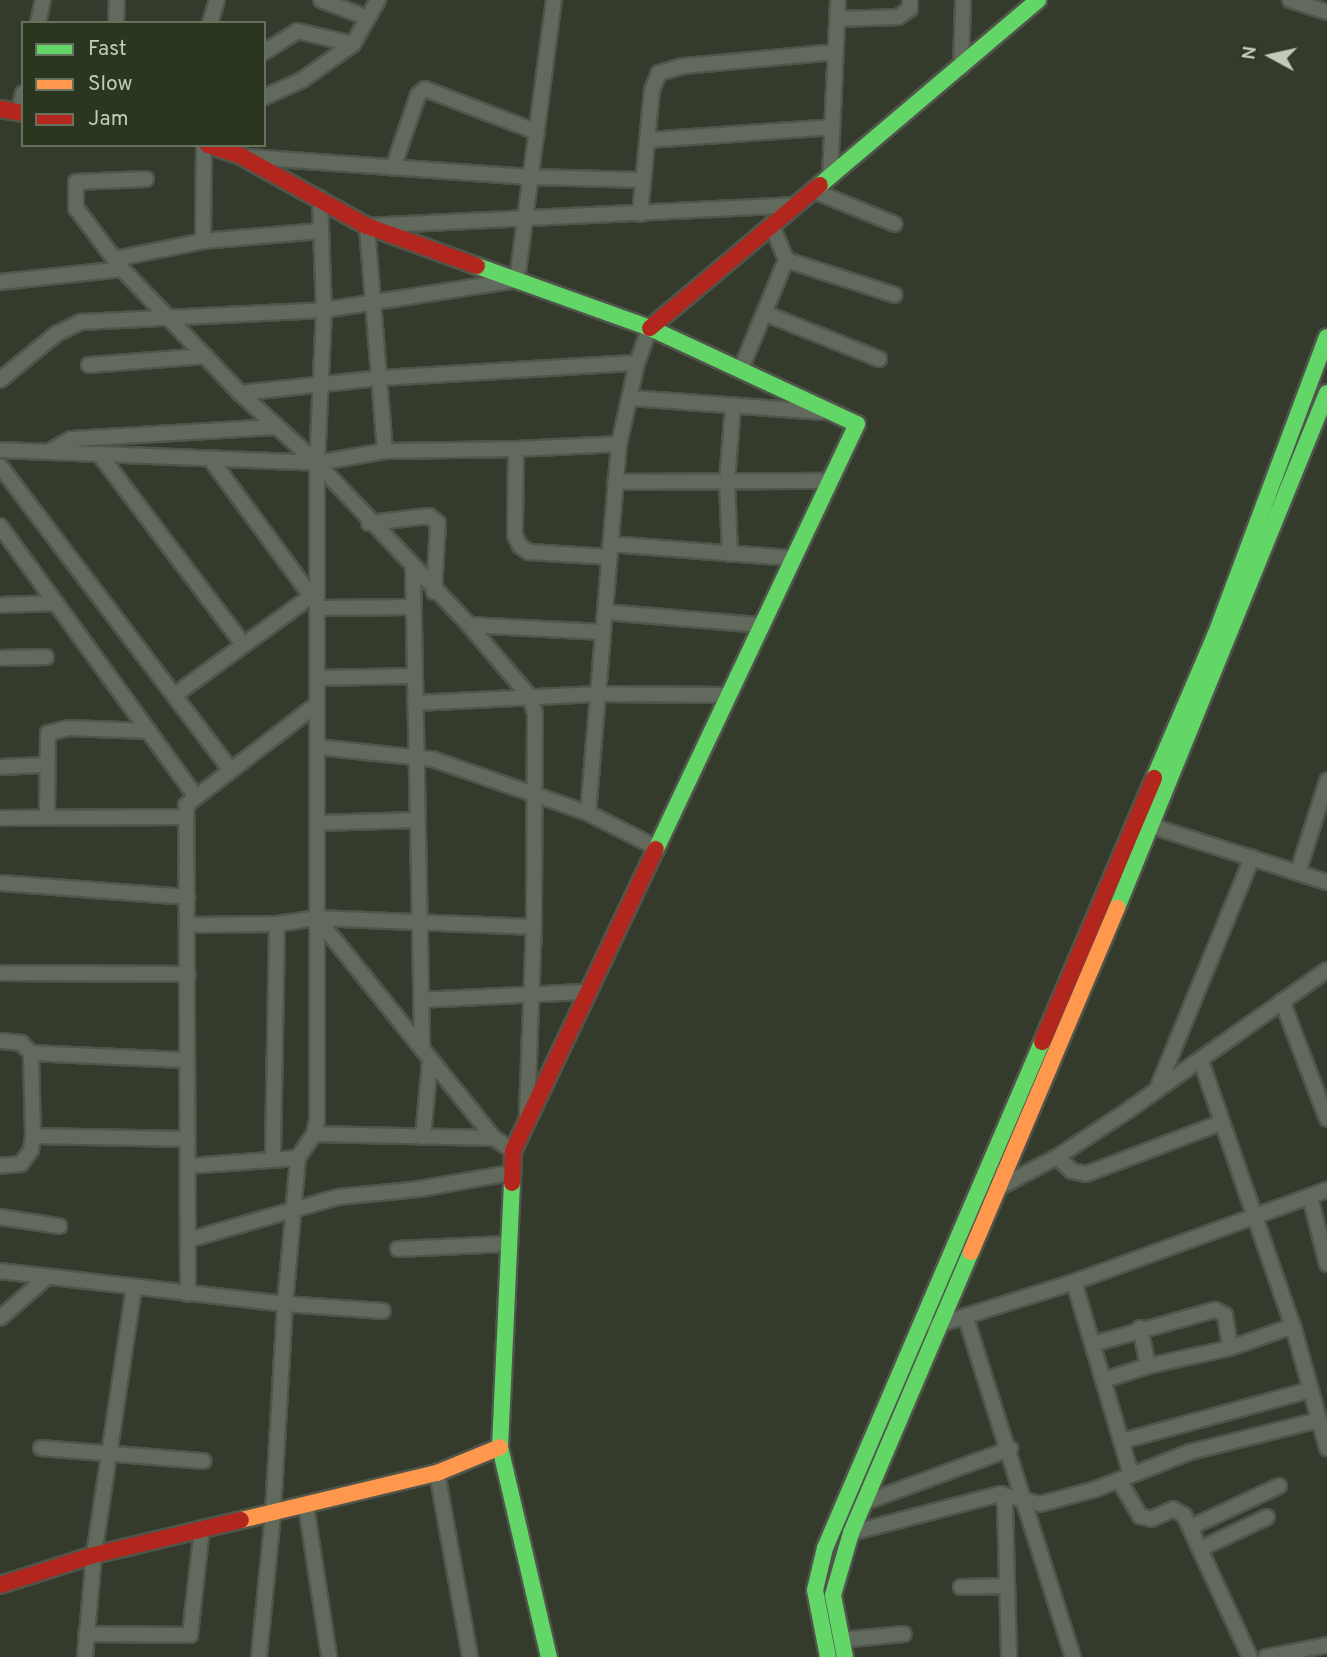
<!DOCTYPE html>
<html>
<head>
<meta charset="utf-8">
<style>
  body { margin:0 }
  #map { position:relative; width:1327px; height:1657px; overflow:hidden; background:#343b2d; font-family:Overpass,sans-serif }
  div>[style] { position:absolute }
  [style*='--x'] { left:calc(var(--x)*1px); top:calc(var(--y)*1px); width:calc(var(--w)*1px); rotate:calc(var(--a)*1deg) }
  .roads { filter:drop-shadow(2px 0 #50554b) drop-shadow(-2px 0 #50554b) drop-shadow(0 2px #50554b) drop-shadow(0 -2px #50554b) }
  .street>* { height:14px; margin:-7px; padding:0 7px; transform-origin:7px; border-radius:7px; background:#62695d }
  .fast>* { height:16px; margin:-8px; padding:0 8px; transform-origin:8px; border-radius:8px; background:#63d668 }
  .slow>* { height:16px; margin:-8px; padding:0 8px; transform-origin:8px; border-radius:8px; background:#ff974d }
  .jam>* { height:16px; margin:-8px; padding:0 8px; transform-origin:8px; border-radius:8px; background:#b3261e }
  span { translate:-50% -50%; white-space:nowrap; text-align:center; line-height:1.15; -webkit-text-stroke:5px #2a3620; paint-order:stroke }
  .legend { position:absolute; left:21px; top:21px; width:245px; height:126px; box-sizing:border-box; background:#2a3620; border:2px solid #66725d; margin:0; padding:9px 12px; list-style:none; font-size:21px; color:#c0cbb8 }
  .legend li { display:flex; align-items:center; gap:14px; height:35px }
  .legend b { width:35px; border:2px solid #66725d }
  .north { position:absolute; left:1236px; top:21px; width:70px; height:70px; -webkit-text-stroke:5px #2a3620; paint-order:stroke; rotate:278deg; font-size:19px; font-weight:700; line-height:28px; text-align:center; color:#c0cbb8 }
  .north::after { content:''; display:block; margin:auto; width:24px; height:32px; background:#c0cbb8; clip-path:polygon(50% 0,100% 100%,50% 72%,0 100%) }
</style>
</head>
<body>
<div id="map">
  <div class="roads">
    <div class="street">
      <i style="--x:321;--y:0;--w:40;--a:21"></i>
      <i style="--x:1290;--y:0;--w:39;--a:18"></i>
      <i style="--x:837;--y:19;--w:61;--a:-1.9"></i>
      <i style="--x:898;--y:17;--w:14;--a:-34"></i>
      <i style="--x:910;--y:9;--w:9;--a:-90"></i>
      <i style="--x:38;--y:23;--w:24;--a:-78"></i>
      <i style="--x:116;--y:23;--w:23;--a:-88"></i>
      <i style="--x:210;--y:23;--w:24;--a:-73"></i>
      <i style="--x:264;--y:52;--w:39;--a:-32"></i>
      <i style="--x:297;--y:31;--w:57;--a:13.1"></i>
      <i style="--x:961;--y:68;--w:68;--a:-88.3"></i>
      <i style="--x:264;--y:97;--w:42;--a:-24.1"></i>
      <i style="--x:302;--y:80;--w:62;--a:-35.2"></i>
      <i style="--x:353;--y:44;--w:51;--a:-60.4"></i>
      <i style="--x:19;--y:112;--w:19;--a:-78"></i>
      <i style="--x:648;--y:140;--w:184;--a:-4"></i>
      <i style="--x:249;--y:157;--w:281;--a:4.1"></i>
      <i style="--x:529;--y:177;--w:111;--a:1.5"></i>
      <i style="--x:393;--y:168;--w:77;--a:-71.1"></i>
      <i style="--x:418;--y:95;--w:9;--a:-41"></i>
      <i style="--x:425;--y:89;--w:120;--a:21"></i>
      <i style="--x:830;--y:177;--w:177;--a:-87.4"></i>
      <i style="--x:146;--y:179;--w:70;--a:177.5"></i>
      <i style="--x:76;--y:182;--w:26;--a:90"></i>
      <i style="--x:76;--y:208;--w:76;--a:53"></i>
      <i style="--x:122;--y:269;--w:171;--a:46.4"></i>
      <i style="--x:240;--y:393;--w:104;--a:42.3"></i>
      <i style="--x:317;--y:463;--w:222;--a:46.8"></i>
      <i style="--x:469;--y:625;--w:94;--a:49.7"></i>
      <i style="--x:530;--y:697;--w:17;--a:73"></i>
      <i style="--x:535;--y:713;--w:214;--a:90.3"></i>
      <i style="--x:534;--y:927;--w:217;--a:-177.6"></i>
      <i style="--x:317;--y:918;--w:40;--a:171.5"></i>
      <i style="--x:814;--y:191;--w:87;--a:22.2"></i>
      <i style="--x:320;--y:198;--w:112;--a:88"></i>
      <i style="--x:324;--y:310;--w:153;--a:92.6"></i>
      <i style="--x:317;--y:463;--w:69;--a:-10"></i>
      <i style="--x:385;--y:451;--w:131;--a:-0.9"></i>
      <i style="--x:516;--y:449;--w:86;--a:90.7"></i>
      <i style="--x:515;--y:535;--w:12;--a:66"></i>
      <i style="--x:520;--y:546;--w:11;--a:34"></i>
      <i style="--x:529;--y:552;--w:81;--a:3.5"></i>
      <i style="--x:640;--y:214;--w:125;--a:-84.5"></i>
      <i style="--x:652;--y:90;--w:18;--a:-68"></i>
      <i style="--x:659;--y:73;--w:26;--a:-16"></i>
      <i style="--x:684;--y:66;--w:151;--a:-5.3"></i>
      <i style="--x:771;--y:224;--w:39;--a:67"></i>
      <i style="--x:786;--y:260;--w:114;--a:17.8"></i>
      <i style="--x:203;--y:241;--w:96;--a:-89.4"></i>
      <i style="--x:114;--y:259;--w:91;--a:-11.4"></i>
      <i style="--x:203;--y:241;--w:117;--a:-4.9"></i>
      <i style="--x:0;--y:282;--w:123;--a:-6.1"></i>
      <i style="--x:764;--y:313;--w:124;--a:21.8"></i>
      <i style="--x:89;--y:365;--w:117;--a:-4.4"></i>
      <i style="--x:741;--y:369;--w:118;--a:-67.6"></i>
      <i style="--x:0;--y:380;--w:72;--a:-39.4"></i>
      <i style="--x:56;--y:334;--w:28;--a:-26"></i>
      <i style="--x:81;--y:322;--w:243;--a:-2.8"></i>
      <i style="--x:324;--y:310;--w:195;--a:-8.8"></i>
      <i style="--x:517;--y:280;--w:282;--a:-82.5"></i>
      <i style="--x:240;--y:393;--w:142;--a:-6.1"></i>
      <i style="--x:381;--y:378;--w:256;--a:-3.4"></i>
      <i style="--x:631;--y:398;--w:192;--a:4.2"></i>
      <i style="--x:516;--y:449;--w:103;--a:-2.8"></i>
      <i style="--x:0;--y:450;--w:317;--a:2.3"></i>
      <i style="--x:317;--y:463;--w:455;--a:90"></i>
      <i style="--x:317;--y:918;--w:282;--a:51.2"></i>
      <i style="--x:494;--y:1138;--w:23;--a:34"></i>
      <i style="--x:385;--y:451;--w:226;--a:-94.6"></i>
      <i style="--x:367;--y:226;--w:429;--a:-2.8"></i>
      <i style="--x:48;--y:452;--w:26;--a:-29"></i>
      <i style="--x:71;--y:439;--w:205;--a:-3.4"></i>
      <i style="--x:100;--y:455;--w:237;--a:52.9"></i>
      <i style="--x:212;--y:461;--w:169;--a:53.7"></i>
      <i style="--x:0;--y:466;--w:382;--a:52.8"></i>
      <i style="--x:615;--y:482;--w:215;--a:-0.3"></i>
      <i style="--x:369;--y:523;--w:60;--a:-6.7"></i>
      <i style="--x:429;--y:516;--w:11;--a:38"></i>
      <i style="--x:438;--y:523;--w:69;--a:93.3"></i>
      <i style="--x:0;--y:526;--w:334;--a:54.1"></i>
      <i style="--x:610;--y:544;--w:184;--a:4.4"></i>
      <i style="--x:730;--y:554;--w:73;--a:-92.4"></i>
      <i style="--x:727;--y:481;--w:75;--a:-85.4"></i>
      <i style="--x:413;--y:570;--w:479;--a:88.9"></i>
      <i style="--x:0;--y:605;--w:56;--a:-2"></i>
      <i style="--x:317;--y:608;--w:96;--a:-0.6"></i>
      <i style="--x:605;--y:612;--w:157;--a:4.8"></i>
      <i style="--x:469;--y:625;--w:134;--a:3"></i>
      <i style="--x:0;--y:658;--w:46;--a:-1.2"></i>
      <i style="--x:317;--y:678;--w:97;--a:-1.2"></i>
      <i style="--x:176;--y:694;--w:174;--a:-35.9"></i>
      <i style="--x:415;--y:703;--w:182;--a:-2.8"></i>
      <i style="--x:597;--y:694;--w:130;--a:0.4"></i>
      <i style="--x:317;--y:747;--w:116;--a:6"></i>
      <i style="--x:432;--y:759;--w:165;--a:19.1"></i>
      <i style="--x:588;--y:813;--w:75;--a:26.9"></i>
      <i style="--x:0;--y:767;--w:45;--a:-2.5"></i>
      <i style="--x:588;--y:813;--w:370;--a:-85.2"></i>
      <i style="--x:619;--y:444;--w:83;--a:-77.5"></i>
      <i style="--x:637;--y:363;--w:37;--a:-70"></i>
      <i style="--x:47;--y:817;--w:84;--a:-89.3"></i>
      <i style="--x:48;--y:733;--w:21;--a:-14"></i>
      <i style="--x:68;--y:728;--w:81;--a:2.1"></i>
      <i style="--x:0;--y:818;--w:186;--a:-0.3"></i>
      <i style="--x:317;--y:823;--w:100;--a:-1.7"></i>
      <i style="--x:1145;--y:824;--w:191;--a:17.7"></i>
      <i style="--x:1298;--y:872;--w:96;--a:-72.3"></i>
      <i style="--x:0;--y:883;--w:188;--a:4.3"></i>
      <i style="--x:317;--y:918;--w:202;--a:90"></i>
      <i style="--x:317;--y:1120;--w:14;--a:102"></i>
      <i style="--x:314;--y:1134;--w:29;--a:124"></i>
      <i style="--x:298;--y:1158;--w:147;--a:95.1"></i>
      <i style="--x:285;--y:1304;--w:98;--a:4.1"></i>
      <i style="--x:187;--y:925;--w:90;--a:-0.6"></i>
      <i style="--x:277;--y:924;--w:236;--a:91"></i>
      <i style="--x:0;--y:973;--w:188;--a:0.3"></i>
      <i style="--x:421;--y:1000;--w:165;--a:-2.8"></i>
      <i style="--x:1282;--y:1001;--w:126;--a:69.1"></i>
      <i style="--x:0;--y:1041;--w:21;--a:5"></i>
      <i style="--x:21;--y:1043;--w:14;--a:45"></i>
      <i style="--x:31;--y:1053;--w:83;--a:88.6"></i>
      <i style="--x:33;--y:1136;--w:14;--a:98"></i>
      <i style="--x:31;--y:1150;--w:17;--a:126"></i>
      <i style="--x:21;--y:1164;--w:21;--a:175"></i>
      <i style="--x:31;--y:1053;--w:156;--a:2.6"></i>
      <i style="--x:1201;--y:1061;--w:281;--a:70.9"></i>
      <i style="--x:1293;--y:1326;--w:127;--a:74.4"></i>
      <i style="--x:1158;--y:1087;--w:248;--a:-67.7"></i>
      <i style="--x:527;--y:1114;--w:187;--a:-87.9"></i>
      <i style="--x:314;--y:1134;--w:180;--a:1.3"></i>
      <i style="--x:33;--y:1136;--w:155;--a:1.1"></i>
      <i style="--x:423;--y:1137;--w:76;--a:-84.7"></i>
      <i style="--x:1057;--y:1157;--w:21;--a:43"></i>
      <i style="--x:1072;--y:1171;--w:14;--a:12"></i>
      <i style="--x:1086;--y:1174;--w:143;--a:-20.8"></i>
      <i style="--x:188;--y:1166;--w:110;--a:-4.2"></i>
      <i style="--x:996;--y:1189;--w:69;--a:-27.7"></i>
      <i style="--x:1057;--y:1157;--w:87;--a:-33.3"></i>
      <i style="--x:1130;--y:1109;--w:241;--a:-35.2"></i>
      <i style="--x:1310;--y:1197;--w:69;--a:75.8"></i>
      <i style="--x:0;--y:1217;--w:60;--a:8.7"></i>
      <i style="--x:188;--y:1240;--w:156;--a:-16"></i>
      <i style="--x:338;--y:1197;--w:81;--a:-5.6"></i>
      <i style="--x:419;--y:1189;--w:92;--a:-10"></i>
      <i style="--x:398;--y:1249;--w:108;--a:-2.7"></i>
      <i style="--x:0;--y:1271;--w:287;--a:6.6"></i>
      <i style="--x:285;--y:1304;--w:210;--a:93.3"></i>
      <i style="--x:273;--y:1514;--w:144;--a:95.6"></i>
      <i style="--x:1074;--y:1282;--w:200;--a:73.5"></i>
      <i style="--x:188;--y:1294;--w:489;--a:-90.2"></i>
      <i style="--x:186;--y:805;--w:165;--a:-37.6"></i>
      <i style="--x:0;--y:1318;--w:61;--a:-41"></i>
      <i style="--x:966;--y:1318;--w:355;--a:72.5"></i>
      <i style="--x:934;--y:1326;--w:147;--a:-17.4"></i>
      <i style="--x:1074;--y:1282;--w:269;--a:-20"></i>
      <i style="--x:1140;--y:1328;--w:39;--a:78"></i>
      <i style="--x:1148;--y:1366;--w:84;--a:-12.4"></i>
      <i style="--x:1230;--y:1348;--w:67;--a:-19.2"></i>
      <i style="--x:1093;--y:1344;--w:127;--a:-15.6"></i>
      <i style="--x:1215;--y:1310;--w:11;--a:27"></i>
      <i style="--x:1225;--y:1315;--w:33;--a:81"></i>
      <i style="--x:1104;--y:1380;--w:46;--a:-17.7"></i>
      <i style="--x:1122;--y:1441;--w:195;--a:-15.2"></i>
      <i style="--x:41;--y:1448;--w:163;--a:4.6"></i>
      <i style="--x:437;--y:1473;--w:187;--a:79.8"></i>
      <i style="--x:1119;--y:1480;--w:42;--a:59.7"></i>
      <i style="--x:1140;--y:1516;--w:11;--a:15"></i>
      <i style="--x:1151;--y:1519;--w:24;--a:-24"></i>
      <i style="--x:1173;--y:1509;--w:13;--a:29"></i>
      <i style="--x:1184;--y:1515;--w:157;--a:65.1"></i>
      <i style="--x:1000;--y:1494;--w:41;--a:14"></i>
      <i style="--x:1040;--y:1504;--w:58;--a:-15"></i>
      <i style="--x:1096;--y:1489;--w:101;--a:-21.5"></i>
      <i style="--x:1190;--y:1452;--w:133;--a:-13.9"></i>
      <i style="--x:863;--y:1503;--w:157;--a:-20.2"></i>
      <i style="--x:306;--y:1506;--w:153;--a:81.3"></i>
      <i style="--x:1191;--y:1527;--w:97;--a:-25"></i>
      <i style="--x:851;--y:1533;--w:154;--a:-14.7"></i>
      <i style="--x:1000;--y:1494;--w:11;--a:63"></i>
      <i style="--x:1005;--y:1504;--w:153;--a:88.5"></i>
      <i style="--x:1200;--y:1549;--w:74;--a:-25.5"></i>
      <i style="--x:961;--y:1587;--w:46;--a:-1.2"></i>
      <i style="--x:86;--y:1634;--w:104;--a:0.6"></i>
      <i style="--x:190;--y:1635;--w:108;--a:-83.6"></i>
      <i style="--x:841;--y:1640;--w:63;--a:-5.4"></i>
      <i style="--x:85;--y:1657;--w:102;--a:-85"></i>
      <i style="--x:94;--y:1555;--w:270;--a:-81.5"></i>
      <i style="--x:1266;--y:1657;--w:62;--a:-11.1"></i>
    </div>
    <div class="fast">
      <i style="--x:820;--y:185;--w:286;--a:-40.3"></i>
      <i style="--x:477;--y:266;--w:184;--a:19.7"></i>
      <i style="--x:650;--y:328;--w:228;--a:24.9"></i>
      <i style="--x:857;--y:424;--w:470;--a:115.3"></i>
      <i style="--x:1154;--y:778;--w:155;--a:-66.8"></i>
      <i style="--x:1215;--y:636;--w:319;--a:-69.5"></i>
      <i style="--x:1117;--y:908;--w:556;--a:-67.82"></i>
      <i style="--x:512;--y:1183;--w:264;--a:92.6"></i>
      <i style="--x:500;--y:1447;--w:216;--a:76.9"></i>
      <i style="--x:828;--y:1657;--w:68;--a:-101"></i>
      <i style="--x:815;--y:1590;--w:43;--a:-76.6"></i>
      <i style="--x:825;--y:1548;--w:551;--a:-66.79"></i>
      <i style="--x:845;--y:1657;--w:63;--a:-101"></i>
      <i style="--x:833;--y:1595;--w:65;--a:-73.8"></i>
      <i style="--x:851;--y:1533;--w:306;--a:-66.9"></i>
    </div>
    <div class="slow">
      <i style="--x:971;--y:1252;--w:374;--a:-67"></i>
      <i style="--x:241;--y:1520;--w:202;--a:-13.5"></i>
      <i style="--x:437;--y:1473;--w:68;--a:-22.4"></i>
    </div>
    <div class="jam">
      <i style="--x:0;--y:109;--w:23;--a:10"></i>
      <i style="--x:208;--y:145;--w:35;--a:18"></i>
      <i style="--x:241;--y:156;--w:144;--a:29.1"></i>
      <i style="--x:367;--y:226;--w:117;--a:20"></i>
      <i style="--x:650;--y:328;--w:222;--a:-40.1"></i>
      <i style="--x:1042;--y:1042;--w:287;--a:-67"></i>
      <i style="--x:512;--y:1183;--w:32;--a:-88"></i>
      <i style="--x:513;--y:1151;--w:334;--a:-64.7"></i>
      <i style="--x:0;--y:1585;--w:99;--a:-17.7"></i>
      <i style="--x:94;--y:1555;--w:151;--a:-13.4"></i>
    </div>
  </div>
  <ul class="legend">
  <li><b style="height:9px;background:#63d668"></b>Fast</li>
  <li><b style="height:9px;background:#ff974d"></b>Slow</li>
  <li><b style="height:9px;background:#b3261e"></b>Jam</li>
  </ul>
  <div class="north">N</div>
</div>
</body>
</html>
